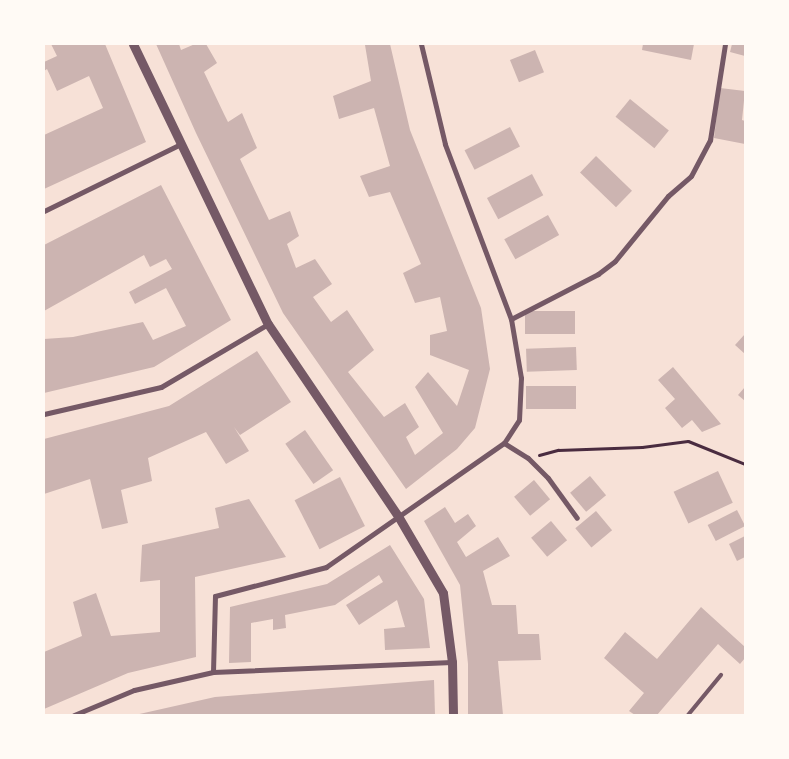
<!DOCTYPE html>
<html>
<head>
<meta charset="utf-8">
<style>
  body { margin:0 }
  #map { position:relative; width:789px; height:759px; overflow:hidden; background:#f7e1d7; font-family:"Noto Sans",sans-serif }
  div>[style] { position:absolute }
  [style*='--x'] { left:calc(var(--x)*1px); top:calc(var(--y)*1px); width:calc(var(--w)*1px); rotate:calc(var(--a)*1deg) }
  .building>* { inset:0; background:#ccb4b1; transform-origin:0 0 }
  .path>* { height:3px; margin:-1.5px; padding:0 1.5px; transform-origin:1.5px; border-radius:1.5px; background:#4a2c40 }
  .service>* { height:4px; margin:-2px; padding:0 2px; transform-origin:2px; border-radius:2px; background:#755966 }
  .minor>* { height:5px; margin:-2.5px; padding:0 2.5px; transform-origin:2.5px; border-radius:2.5px; background:#755966 }
  .tertiary>* { height:9px; margin:-4.5px; padding:0 4.5px; transform-origin:4.5px; border-radius:4.5px; background:#755966 }
  span { translate:-50% -50%; white-space:nowrap; text-align:center; line-height:1.15; -webkit-text-stroke:5px #fffaf5; paint-order:stroke }
  .frame { position:absolute; inset:0; border:45px solid #fffaf5; pointer-events:none }
</style>
</head>
<body>
<div id="map">
  <div class="building">
    <i style="clip-path:polygon(51px 44px,105px 44px,146px 142px,44px 189px,44px 135px,103px 108px,89px 76px,57px 91px,47px 69px,44px 71px,44px 62px,57px 56px)"></i>
    <i style="clip-path:polygon(156px 44px,179px 44px,181px 50px,195px 44px,206px 44px,217px 63px,204px 72px,224px 114px,228px 122px,242px 113px,257px 148px,240px 159px,269px 220px,290px 211px,299px 236px,287px 244px,296px 268px,315px 259px,332px 284px,313px 297px,331px 322px,347px 310px,374px 350px,348px 372px,384px 417px,405px 403px,419px 427px,406px 437px,415px 455px,443px 433px,415px 387px,428px 372px,457px 406px,469px 370px,430px 355px,430px 335px,447px 331px,440px 297px,415px 303px,403px 273px,421px 264px,390px 192px,369px 197px,360px 176px,390px 166px,374px 108px,339px 119px,333px 96px,371px 81px,365px 45px,390px 44px,410px 130px,481px 308px,490px 369px,475px 428px,457px 449px,406px 489px,283px 313px,196px 133px)"></i>
    <i style="clip-path:polygon(643px 44px,694px 44px,691px 60px,642px 50px)"></i>
    <i style="clip-path:polygon(732px 44px,745px 44px,745px 56px,730px 52px)"></i>
    <i style="left:535px;top:50px;width:24px;height:27px;rotate:68deg"></i>
    <i style="clip-path:polygon(720px 88px,745px 91px,742px 120px,745px 121px,745px 144px,714px 138px)"></i>
    <i style="left:630px;top:99px;width:50px;height:23px;rotate:39deg"></i>
    <i style="left:510px;top:127px;width:22px;height:51px;rotate:63deg"></i>
    <i style="left:596px;top:156px;width:50px;height:23px;rotate:44deg"></i>
    <i style="left:532px;top:174px;width:24px;height:51px;rotate:62deg"></i>
    <i style="clip-path:polygon(161px 185px,231px 320px,154px 367px,44px 393px,44px 339px,73px 337px,143px 322px,153px 340px,186px 326px,166px 288px,135px 304px,129px 292px,172px 269px,166px 259px,150px 267px,144px 255px,44px 311px,44px 245px)"></i>
    <i style="left:548px;top:215px;width:23px;height:50px;rotate:61deg"></i>
    <i style="left:575px;top:311px;width:23px;height:50px;rotate:90deg"></i>
    <i style="clip-path:polygon(745px 334px,745px 354px,735px 345px)"></i>
    <i style="left:576px;top:347px;width:23px;height:50px;rotate:88deg"></i>
    <i style="clip-path:polygon(257px 351px,291px 402px,240px 435px,234px 427px,249px 451px,226px 464px,206px 432px,148px 458px,152px 481px,121px 490px,128px 523px,102px 529px,90px 479px,44px 494px,44px 439px,169px 406px)"></i>
    <i style="clip-path:polygon(673px 367px,721px 424px,702px 432px,692px 420px,682px 428px,665px 408px,675px 399px,658px 380px)"></i>
    <i style="left:576px;top:386px;width:23px;height:50px;rotate:90deg"></i>
    <i style="clip-path:polygon(745px 387px,745px 401px,738px 395px)"></i>
    <i style="left:305px;top:430px;width:49px;height:24px;rotate:55deg"></i>
    <i style="left:718px;top:471px;width:35px;height:49px;rotate:65deg"></i>
    <i style="left:590px;top:476px;width:25px;height:26px;rotate:50deg"></i>
    <i style="left:340px;top:477px;width:55px;height:51px;rotate:63deg"></i>
    <i style="left:534px;top:480px;width:25px;height:26px;rotate:50deg"></i>
    <i style="clip-path:polygon(249px 499px,286px 557px,195px 577px,196px 657px,128px 673px,44px 709px,44px 652px,82px 636px,73px 602px,96px 593px,111px 636px,160px 632px,160px 580px,140px 582px,142px 545px,219px 528px,215px 508px)"></i>
    <i style="clip-path:polygon(445px 507px,455px 523px,468px 514px,476px 526px,457px 542px,466px 557px,498px 537px,510px 556px,483px 571px,492px 605px,516px 605px,518px 634px,539px 634px,541px 660px,498px 661px,503px 715px,468px 715px,468px 664px,460px 585px,424px 521px)"></i>
    <i style="left:737px;top:510px;width:18px;height:33px;rotate:63deg"></i>
    <i style="left:596px;top:511px;width:25px;height:27px;rotate:50deg"></i>
    <i style="left:551px;top:521px;width:25px;height:26px;rotate:50deg"></i>
    <i style="clip-path:polygon(745px 536px,745px 557px,737px 561px,729px 544px)"></i>
    <i style="clip-path:polygon(390px 545px,424px 599px,430px 648px,385px 650px,384px 629px,405px 627px,397px 600px,359px 625px,346px 605px,383px 582px,379px 575px,335px 605px,285px 615px,286px 628px,273px 630px,273px 619px,251px 623px,251px 662px,229px 663px,230px 607px,327px 584px)"></i>
    <i style="clip-path:polygon(701px 607px,745px 647px,745px 658px,740px 664px,718px 644px,657px 715px,635px 715px,629px 711px,644px 693px,604px 658px,625px 632px,657px 659px)"></i>
    <i style="clip-path:polygon(434px 680px,435px 715px,135px 715px,215px 697px)"></i>
  </div>
  <div class="path">
    <i style="--x:539;--y:455;--w:20;--a:-15"></i>
    <i style="--x:558;--y:450;--w:84;--a:-2"></i>
    <i style="--x:642;--y:447;--w:46;--a:-7.4"></i>
    <i style="--x:688;--y:441;--w:61;--a:22"></i>
  </div>
  <div class="service">
    <i style="--x:688;--y:715;--w:52;--a:-50.5"></i>
  </div>
  <div class="minor">
    <i style="--x:44;--y:211;--w:150;--a:-26.1"></i>
    <i style="--x:511;--y:319;--w:98;--a:-27.3"></i>
    <i style="--x:598;--y:274;--w:21;--a:-37"></i>
    <i style="--x:615;--y:261;--w:84;--a:-50.8"></i>
    <i style="--x:668;--y:196;--w:30;--a:-41"></i>
    <i style="--x:691;--y:176;--w:41;--a:-62.2"></i>
    <i style="--x:710;--y:140;--w:97;--a:-81.1"></i>
    <i style="--x:44;--y:414;--w:120;--a:-13"></i>
    <i style="--x:161;--y:387;--w:124;--a:-30.5"></i>
    <i style="--x:504;--y:443;--w:28;--a:32"></i>
    <i style="--x:528;--y:458;--w:28;--a:45"></i>
    <i style="--x:548;--y:478;--w:49;--a:54.1"></i>
    <i style="--x:213;--y:672;--w:76;--a:-88.5"></i>
    <i style="--x:215;--y:596;--w:115;--a:-14.6"></i>
    <i style="--x:326;--y:567;--w:217;--a:-34.9"></i>
    <i style="--x:504;--y:443;--w:27;--a:-57"></i>
    <i style="--x:519;--y:420;--w:42;--a:-87.3"></i>
    <i style="--x:521;--y:378;--w:60;--a:-99.6"></i>
    <i style="--x:511;--y:319;--w:187;--a:-110.7"></i>
    <i style="--x:445;--y:144;--w:103;--a:-103.5"></i>
    <i style="--x:74;--y:715;--w:65;--a:-22.6"></i>
    <i style="--x:134;--y:690;--w:81;--a:-12.8"></i>
    <i style="--x:213;--y:672;--w:239;--a:-2.4"></i>
  </div>
  <div class="tertiary">
    <i style="--x:133;--y:44;--w:311;--a:64.3"></i>
    <i style="--x:268;--y:324;--w:232;--a:55.9"></i>
    <i style="--x:398;--y:516;--w:89;--a:59.7"></i>
    <i style="--x:443;--y:593;--w:70;--a:82.6"></i>
    <i style="--x:452;--y:662;--w:53;--a:88.9"></i>
  </div>
  <div class="frame"></div>
</div>
</body>
</html>
